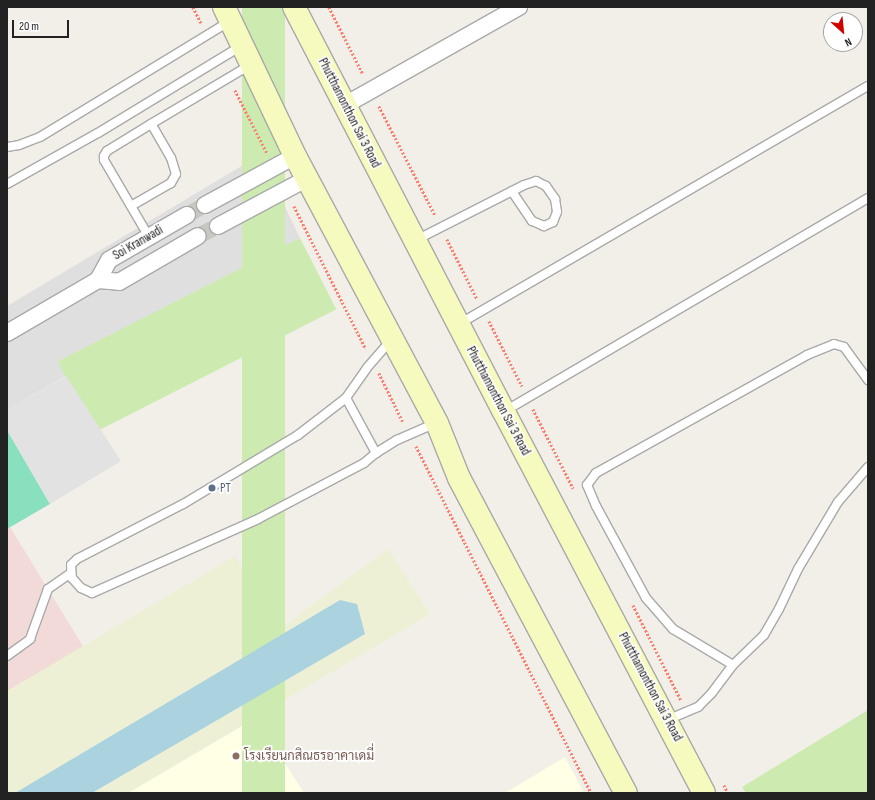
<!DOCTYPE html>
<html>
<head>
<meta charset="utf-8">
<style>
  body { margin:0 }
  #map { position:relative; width:875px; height:800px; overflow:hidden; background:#f2efe9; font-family:"Sofia Sans Condensed",Sarabun,sans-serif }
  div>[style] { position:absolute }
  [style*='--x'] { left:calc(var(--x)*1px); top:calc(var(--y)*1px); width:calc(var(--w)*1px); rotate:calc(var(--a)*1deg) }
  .residential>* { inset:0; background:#e0dfdf }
  .commercial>* { inset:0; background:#f2dad9 }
  .education>* { inset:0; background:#ffffe5 }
  .farmland>* { inset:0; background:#eef0d5 }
  .grass>* { inset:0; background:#cdebb0; transform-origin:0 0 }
  .pitch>* { inset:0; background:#88e0be }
  .parking>* { inset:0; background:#e2e2e2 }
  .water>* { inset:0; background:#aad3df }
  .street-tunnel>* { height:16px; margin-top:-8px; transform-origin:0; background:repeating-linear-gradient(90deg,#c8c6c1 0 16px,transparent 0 24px) }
  .path>* { height:2.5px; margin-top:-1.25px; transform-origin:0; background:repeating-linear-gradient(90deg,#fa8072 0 2px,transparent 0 4px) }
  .roads { filter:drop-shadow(1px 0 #a9a9a9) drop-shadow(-1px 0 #a9a9a9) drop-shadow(0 1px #a9a9a9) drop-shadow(0 -1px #a9a9a9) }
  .lane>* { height:8px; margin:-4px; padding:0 4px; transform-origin:4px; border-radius:4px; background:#fff }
  .street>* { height:16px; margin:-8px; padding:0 8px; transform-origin:8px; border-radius:8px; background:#fff }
  .secondary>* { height:22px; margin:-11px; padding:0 11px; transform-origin:11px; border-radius:11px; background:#f7fabf }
  .dots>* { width:11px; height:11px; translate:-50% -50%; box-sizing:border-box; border:2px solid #fff; border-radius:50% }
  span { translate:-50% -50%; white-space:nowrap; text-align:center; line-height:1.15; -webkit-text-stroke:3.5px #fff; paint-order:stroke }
  .street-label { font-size:13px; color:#222 }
  .service-label { font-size:13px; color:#4e5e75 }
  .left { translate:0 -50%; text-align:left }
  .education-label { font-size:13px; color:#785e54 }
  .frame { position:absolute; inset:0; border:8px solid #222; pointer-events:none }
  .north { position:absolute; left:823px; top:12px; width:40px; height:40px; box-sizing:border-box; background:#fff; border:1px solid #a7a7a7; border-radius:50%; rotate:153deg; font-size:11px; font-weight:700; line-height:16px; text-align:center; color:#222 }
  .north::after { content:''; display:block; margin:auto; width:14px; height:18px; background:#d40000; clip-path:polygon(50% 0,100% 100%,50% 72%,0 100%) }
  .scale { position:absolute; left:12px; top:20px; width:57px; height:18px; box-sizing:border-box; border:2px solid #222; border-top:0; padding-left:5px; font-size:12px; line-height:14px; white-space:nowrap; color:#222; -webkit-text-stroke:3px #fff; paint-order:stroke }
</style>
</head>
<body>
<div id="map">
  <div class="residential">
    <i style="clip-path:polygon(260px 155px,300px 238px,7px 410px,7px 306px)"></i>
  </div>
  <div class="commercial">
    <i style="clip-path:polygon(10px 527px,84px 648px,7px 693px,7px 529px)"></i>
  </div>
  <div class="education">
    <i style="clip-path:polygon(256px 718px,304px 793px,128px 793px)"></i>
    <i style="clip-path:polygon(565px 757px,584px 793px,505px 793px)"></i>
  </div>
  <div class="farmland">
    <i style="clip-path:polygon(388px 549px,430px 614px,128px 793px,92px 793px,365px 634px,340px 600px,15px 793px,7px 793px,7px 691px,235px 556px,281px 628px)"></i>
  </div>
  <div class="grass">
    <i style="left:242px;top:7px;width:43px;height:881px"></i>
    <i style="left:300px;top:238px;width:80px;height:272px;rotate:63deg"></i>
    <i style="clip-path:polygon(868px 710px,868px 793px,746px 793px,742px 787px)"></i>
  </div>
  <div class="pitch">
    <i style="clip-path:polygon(7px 430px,50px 504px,7px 529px)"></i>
  </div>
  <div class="parking">
    <i style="clip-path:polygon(66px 376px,121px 461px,50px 504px,7px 430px,7px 410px)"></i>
  </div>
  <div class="water">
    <i style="clip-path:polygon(340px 600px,357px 604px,365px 634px,92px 793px,15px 793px)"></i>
  </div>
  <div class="street-tunnel">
    <i style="--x:187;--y:215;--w:21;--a:-29"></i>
    <i style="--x:198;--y:236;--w:22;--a:-27"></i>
  </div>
  <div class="path">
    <i style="--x:193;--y:7;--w:18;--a:63"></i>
    <i style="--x:329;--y:7;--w:75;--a:63.1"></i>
    <i style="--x:235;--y:90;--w:71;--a:63.1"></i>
    <i style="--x:379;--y:106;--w:123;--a:62.8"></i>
    <i style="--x:294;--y:206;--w:160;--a:63.3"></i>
    <i style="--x:447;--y:239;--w:67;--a:63.4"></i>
    <i style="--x:489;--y:321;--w:73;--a:63.1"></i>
    <i style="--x:379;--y:373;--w:55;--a:63.9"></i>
    <i style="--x:533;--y:409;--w:89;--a:63.1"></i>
    <i style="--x:416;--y:446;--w:389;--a:63.2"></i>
    <i style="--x:633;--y:605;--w:106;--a:63.2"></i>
    <i style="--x:724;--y:785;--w:9;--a:63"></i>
  </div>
  <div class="roads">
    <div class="lane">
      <i style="--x:151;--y:124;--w:115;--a:-30.8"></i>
      <i style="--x:7;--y:147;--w:12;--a:-9"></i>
      <i style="--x:19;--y:145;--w:22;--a:-21"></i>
      <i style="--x:40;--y:137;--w:223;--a:-31.4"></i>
      <i style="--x:7;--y:184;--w:104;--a:-29.3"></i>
      <i style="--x:98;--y:133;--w:167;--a:-31.3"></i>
      <i style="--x:131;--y:206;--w:46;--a:-29.9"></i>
      <i style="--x:171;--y:183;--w:10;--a:-61"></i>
      <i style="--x:176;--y:174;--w:17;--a:-107"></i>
      <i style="--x:171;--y:158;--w:39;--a:-120"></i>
      <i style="--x:151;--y:124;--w:52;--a:148.5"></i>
      <i style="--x:107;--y:151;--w:6;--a:121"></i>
      <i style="--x:104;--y:156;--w:4;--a:90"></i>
      <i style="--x:104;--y:160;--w:89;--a:59.7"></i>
      <i style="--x:416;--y:240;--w:121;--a:-27"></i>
      <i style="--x:524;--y:185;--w:13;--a:-18"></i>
      <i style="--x:536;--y:181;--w:11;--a:27"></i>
      <i style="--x:546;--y:186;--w:16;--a:55"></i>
      <i style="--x:555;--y:199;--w:13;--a:81"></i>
      <i style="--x:557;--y:212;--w:11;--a:112"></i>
      <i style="--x:553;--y:222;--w:10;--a:156"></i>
      <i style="--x:544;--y:226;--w:13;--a:-157"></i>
      <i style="--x:532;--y:221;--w:36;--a:-124"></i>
      <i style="--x:459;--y:324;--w:473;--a:-30.2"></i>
      <i style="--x:392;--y:339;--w:38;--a:131"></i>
      <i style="--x:367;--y:368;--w:37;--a:125"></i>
      <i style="--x:346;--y:398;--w:61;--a:142.4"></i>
      <i style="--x:298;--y:435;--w:134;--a:149"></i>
      <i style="--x:183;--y:504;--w:119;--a:152.6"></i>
      <i style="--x:77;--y:559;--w:8;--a:135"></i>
      <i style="--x:71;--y:565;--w:13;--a:86"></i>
      <i style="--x:72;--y:578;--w:13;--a:48"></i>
      <i style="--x:81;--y:588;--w:12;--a:24"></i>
      <i style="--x:92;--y:593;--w:182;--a:-24"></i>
      <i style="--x:258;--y:519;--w:120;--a:-27.8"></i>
      <i style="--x:364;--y:463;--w:16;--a:-40"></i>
      <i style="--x:376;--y:453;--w:25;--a:-32"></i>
      <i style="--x:397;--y:440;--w:43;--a:-23.6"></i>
      <i style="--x:346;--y:398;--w:63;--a:61.4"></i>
      <i style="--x:505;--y:411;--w:421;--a:-30.4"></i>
      <i style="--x:7;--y:656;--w:29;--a:-36"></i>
      <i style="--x:30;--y:639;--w:53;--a:-70.2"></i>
      <i style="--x:48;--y:589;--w:28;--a:-35"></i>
      <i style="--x:733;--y:665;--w:70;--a:-149"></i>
      <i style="--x:673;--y:629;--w:41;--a:-131.1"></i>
      <i style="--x:646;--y:598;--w:105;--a:-118.5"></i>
      <i style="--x:596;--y:506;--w:23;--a:-113"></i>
      <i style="--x:587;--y:485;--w:15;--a:-53"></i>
      <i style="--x:596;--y:473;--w:242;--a:-29.2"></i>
      <i style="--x:807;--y:355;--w:29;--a:-22"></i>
      <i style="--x:834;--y:344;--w:10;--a:17"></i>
      <i style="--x:844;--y:347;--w:41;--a:54"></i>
      <i style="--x:667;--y:720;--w:34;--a:-23"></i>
      <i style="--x:698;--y:707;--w:18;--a:-45"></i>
      <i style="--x:711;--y:694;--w:36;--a:-53"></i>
      <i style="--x:733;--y:665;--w:43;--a:-44.1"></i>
      <i style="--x:764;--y:635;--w:30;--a:-60"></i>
      <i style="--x:779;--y:609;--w:44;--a:-64.6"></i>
      <i style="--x:798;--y:569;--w:78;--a:-59.2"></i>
      <i style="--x:838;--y:502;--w:46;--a:-49.4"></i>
    </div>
    <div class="street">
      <i style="--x:345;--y:105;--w:200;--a:-29.4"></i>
      <i style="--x:205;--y:205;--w:102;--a:-28.6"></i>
      <i style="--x:218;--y:226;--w:102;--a:-28.1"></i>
      <i style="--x:98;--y:280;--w:21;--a:5"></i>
      <i style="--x:119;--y:282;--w:91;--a:-30.2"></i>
      <i style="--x:7;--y:333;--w:105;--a:-30.2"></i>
      <i style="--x:98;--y:280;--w:23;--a:-61"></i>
      <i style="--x:109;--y:260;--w:90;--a:-30"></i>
    </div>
    <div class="secondary">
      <i style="--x:224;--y:7;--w:165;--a:64.5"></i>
      <i style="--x:295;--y:156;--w:302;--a:62"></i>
      <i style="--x:437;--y:423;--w:59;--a:68.2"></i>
      <i style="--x:459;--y:478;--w:357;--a:62.1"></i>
      <i style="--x:294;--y:7;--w:456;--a:62.6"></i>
      <i style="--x:504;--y:412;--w:430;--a:62.3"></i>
    </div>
  </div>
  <div class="dots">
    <i style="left:212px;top:488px;background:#5c6f8a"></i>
    <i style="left:236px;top:756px;background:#8d6e63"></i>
  </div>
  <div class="street-label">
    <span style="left:349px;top:113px;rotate:63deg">Phutthamonthon Sai 3 Road</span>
    <span style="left:138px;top:243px;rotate:-30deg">Soi Kranwadi</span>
    <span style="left:498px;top:401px;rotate:62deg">Phutthamonthon Sai 3 Road</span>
    <span style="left:650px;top:687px;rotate:62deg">Phutthamonthon Sai 3 Road</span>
  </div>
  <div class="service-label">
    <span class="left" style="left:220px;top:488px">PT</span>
  </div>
  <div class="education-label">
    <span class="left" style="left:244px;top:756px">โรงเรียนกสิณธรอาคาเดมี่</span>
  </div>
  <div class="frame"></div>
  <div class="north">N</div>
  <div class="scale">20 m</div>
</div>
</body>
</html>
